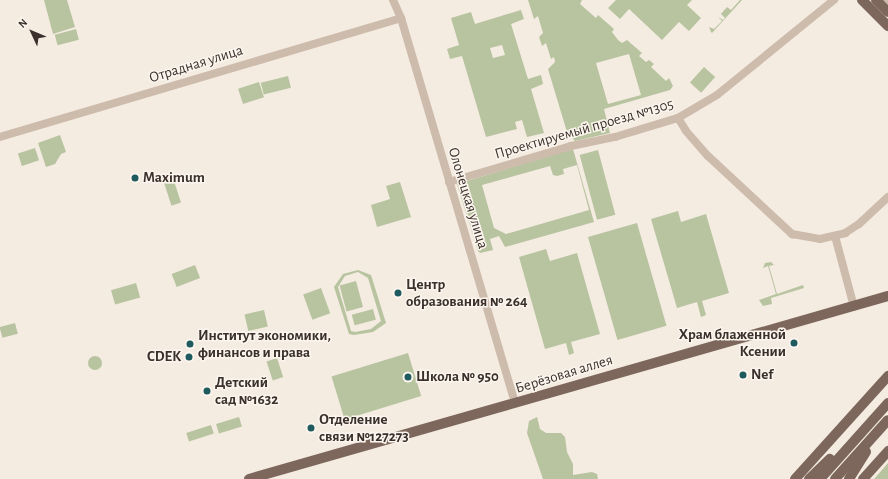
<!DOCTYPE html>
<html>
<head>
<meta charset="utf-8">
<style>
  body { margin:0 }
  #map { position:relative; width:888px; height:479px; overflow:hidden; background:#f4ebe1; font-family:"Alegreya Sans",sans-serif }
  div>[style] { position:absolute }
  [style*='--x'] { left:calc(var(--x)*1px); top:calc(var(--y)*1px); width:calc(var(--w)*1px); rotate:calc(var(--a)*1deg) }
  .green>* { inset:0; background:#b8c4a0; transform-origin:0 0 }
  .round { border-radius:50% }
  .minor>* { height:8px; margin:-4px; padding:0 4px; transform-origin:4px; border-radius:4px; background:#cdbbac }
  .major>* { height:10px; margin:-5px; padding:0 5px; transform-origin:5px; border-radius:5px; background:#7d675c }
  .dots>* { width:11px; height:11px; translate:-50% -50%; box-sizing:border-box; border:2px solid #fbf5ee; border-radius:50% }
  span { translate:-50% -50%; white-space:nowrap; text-align:center; line-height:1.15; -webkit-text-stroke:3px #fbf5ee; paint-order:stroke }
  .street-label { font-size:15px; color:#3b302b }
  .poi-label { font-size:15px; color:#3b302b; font-weight:700 }
  .left { translate:0 -50%; text-align:left }
  .right { translate:-100% -50%; text-align:right }
  .north { position:absolute; left:12px; top:12px; width:40px; height:40px; -webkit-text-stroke:3px #fbf5ee; paint-order:stroke; rotate:314deg; font-size:11px; font-weight:700; line-height:16px; text-align:center; color:#3b302b }
  .north::after { content:''; display:block; margin:auto; width:14px; height:18px; background:#3b302b; clip-path:polygon(50% 0,100% 100%,50% 72%,0 100%) }
</style>
</head>
<body>
<div id="map">
  <div class="green">
    <i style="clip-path:polygon(44px 0,67px 0,75px 27px,53px 34px)"></i>
    <i style="clip-path:polygon(evenodd,528px 0,582px 0,580px 4px,596px 18px,598px 15px,614px 29px,612px 32px,618px 40px,622px 43px,627px 40px,642px 53px,639px 56px,646px 62px,649px 60px,654px 64px,651px 67px,666px 81px,669px 78px,673px 86px,670px 90px,604px 109px,610px 133px,575px 141px,567px 132px,548px 69px,555px 62px,554px 57px,551px 59px,546px 43px,542px 46px,539px 37px,543px 33px,538px 16px,534px 19px,528px 0,629px 54px,641px 95px,608px 104px,596px 63px,629px 54px)"></i>
    <i style="clip-path:polygon(616px 0,692px 0,687px 5px,701px 18px,689px 31px,679px 22px,662px 40px,629px 9px,620px 19px,608px 8px)"></i>
    <i style="clip-path:polygon(740px 0,742px 0,712px 33px,711px 32px,709px 27px,714px 29px,722px 21px,718px 17px,723px 20px,725px 18px,721px 14px,727px 7px,731px 10px)"></i>
    <i style="clip-path:polygon(evenodd,521px 10px,524px 19px,511px 24px,528px 79px,541px 75px,543px 84px,531px 89px,544px 133px,527px 137px,522px 120px,515px 122px,517px 129px,486px 137px,462px 56px,450px 59px,447px 49px,459px 45px,451px 18px,471px 12px,475px 24px,521px 10px,502px 45px,505px 55px,493px 58px,490px 48px,502px 45px)"></i>
    <i style="left:76px;top:29px;width:11px;height:22px;rotate:75deg"></i>
    <i style="left:704px;top:67px;width:15px;height:21px;rotate:42deg"></i>
    <i style="left:288px;top:76px;width:12px;height:28px;rotate:76deg"></i>
    <i style="left:259px;top:82px;width:16px;height:22px;rotate:72deg"></i>
    <i style="clip-path:polygon(60px 135px,66px 152px,61px 154px,55px 164px,46px 167px,38px 143px)"></i>
    <i style="left:35px;top:148px;width:13px;height:18px;rotate:72deg"></i>
    <i style="clip-path:polygon(evenodd,573px 149px,594px 222px,505px 247px,499px 236px,490px 239px,493px 250px,480px 253px,478px 251px,457px 184px,573px 149px,577px 165px,589px 210px,506px 234px,494px 228px,482px 185px,550px 166px,553px 175px,557px 176px,564px 174px,563px 169px,577px 165px)"></i>
    <i style="left:598px;top:150px;width:67px;height:19px;rotate:75deg"></i>
    <i style="left:172px;top:175px;width:29px;height:10px;rotate:72deg"></i>
    <i style="clip-path:polygon(400px 182px,411px 217px,377px 227px,371px 205px,390px 199px,386px 186px)"></i>
    <i style="clip-path:polygon(678px 211px,681px 222px,706px 214px,729px 293px,702px 301px,706px 315px,701px 317px,697px 302px,677px 308px,651px 219px)"></i>
    <i style="left:637px;top:223px;width:107px;height:51px;rotate:74deg"></i>
    <i style="clip-path:polygon(546px 249px,550px 261px,577px 253px,600px 334px,571px 342px,574px 353px,569px 355px,566px 343px,545px 349px,519px 257px)"></i>
    <i style="clip-path:polygon(771px 262px,774px 265px,769px 266px,777px 294px,803px 285px,804px 288px,771px 298px,772px 304px,763px 306px,759px 300px,776px 294px,768px 266px,763px 268px,765px 263px)"></i>
    <i style="left:195px;top:265px;width:14px;height:25px;rotate:69deg"></i>
    <i style="clip-path:polygon(evenodd,358px 270px,371px 275px,386px 323px,373px 332px,354px 335px,349px 334px,334px 287px,343px 274px,358px 270px,358px 272px,368px 278px,381px 321px,371px 329px,355px 332px,351px 331px,338px 287px,345px 276px,358px 272px)"></i>
    <i style="left:356px;top:281px;width:27px;height:17px;rotate:75deg"></i>
    <i style="left:136px;top:283px;width:15px;height:26px;rotate:74deg"></i>
    <i style="left:321px;top:288px;width:27px;height:19px;rotate:70deg"></i>
    <i style="left:373px;top:309px;width:11px;height:22px;rotate:75deg"></i>
    <i style="left:264px;top:310px;width:17px;height:20px;rotate:77deg"></i>
    <i style="left:15px;top:323px;width:11px;height:16px;rotate:75deg"></i>
    <i style="left:408px;top:353px;width:45px;height:80px;rotate:73deg"></i>
    <i class="round" style="left:88px;top:356px;width:14px;height:14px"></i>
    <i style="left:277px;top:358px;width:20px;height:11px;rotate:72deg"></i>
    <i style="left:239px;top:417px;width:10px;height:24px;rotate:73deg"></i>
    <i style="clip-path:polygon(537px 417px,540px 429px,546px 433px,561px 433px,565px 437px,567px 452px,573px 464px,573px 475px,592px 472px,597px 474px,598px 479px,543px 479px,527px 433px,529px 421px)"></i>
    <i style="left:211px;top:425px;width:9px;height:26px;rotate:72deg"></i>
    <i style="clip-path:polygon(888px 463px,888px 479px,874px 479px,875px 478px)"></i>
  </div>
  <div class="minor">
    <i style="--x:393;--y:0;--w:20;--a:66"></i>
    <i style="--x:401;--y:18;--w:402;--a:73.5"></i>
    <i style="--x:886;--y:0;--w:3;--a:45"></i>
    <i style="--x:678;--y:118;--w:15;--a:58"></i>
    <i style="--x:686;--y:131;--w:33;--a:49"></i>
    <i style="--x:708;--y:156;--w:115;--a:42.9"></i>
    <i style="--x:792;--y:234;--w:28;--a:10"></i>
    <i style="--x:820;--y:239;--w:26;--a:-13"></i>
    <i style="--x:845;--y:233;--w:17;--a:-33"></i>
    <i style="--x:859;--y:224;--w:40;--a:-43"></i>
    <i style="--x:0;--y:137;--w:418;--a:-16.5"></i>
    <i style="--x:449;--y:182;--w:127;--a:-16.4"></i>
    <i style="--x:571;--y:146;--w:45;--a:-11.6"></i>
    <i style="--x:615;--y:137;--w:66;--a:-16.8"></i>
    <i style="--x:678;--y:118;--w:45;--a:-30.5"></i>
    <i style="--x:717;--y:95;--w:151;--a:-39.1"></i>
    <i style="--x:835;--y:236;--w:73;--a:75"></i>
  </div>
  <div class="major">
    <i style="--x:862;--y:0;--w:37;--a:45"></i>
    <i style="--x:876;--y:0;--w:17;--a:45"></i>
    <i style="--x:249;--y:479;--w:665;--a:-15.98"></i>
    <i style="--x:795;--y:479;--w:139;--a:-47.9"></i>
    <i style="--x:809;--y:479;--w:29;--a:-44"></i>
    <i style="--x:820;--y:479;--w:102;--a:-48.2"></i>
    <i style="--x:835;--y:479;--w:79;--a:-48.1"></i>
    <i style="--x:849;--y:479;--w:32;--a:-58"></i>
    <i style="--x:863;--y:479;--w:38;--a:-48"></i>
  </div>
  <div class="dots">
    <i style="left:135px;top:178px;background:#1f5a5e"></i>
    <i style="left:398px;top:293px;background:#1f5a5e"></i>
    <i style="left:794px;top:343px;background:#1f5a5e"></i>
    <i style="left:190px;top:344px;background:#1f5a5e"></i>
    <i style="left:189px;top:357px;background:#1f5a5e"></i>
    <i style="left:743px;top:375px;background:#1f5a5e"></i>
    <i style="left:408px;top:377px;background:#1f5a5e"></i>
    <i style="left:207px;top:391px;background:#1f5a5e"></i>
    <i style="left:311px;top:428px;background:#1f5a5e"></i>
  </div>
  <div class="street-label">
    <span style="left:196px;top:64px;rotate:-17deg">Отрадная улица</span>
    <span style="left:584px;top:129px;rotate:-16deg">Проектируемый проезд №1305</span>
    <span style="left:468px;top:198px;rotate:73deg">Олонецкая улица</span>
    <span style="left:564px;top:374px;rotate:-17deg">Берёзовая аллея</span>
  </div>
  <div class="poi-label">
    <span class="left" style="left:143px;top:178px">Maximum</span>
    <span class="left" style="left:406px;top:293px">Центр<br>образования № 264</span>
    <span class="right" style="left:786px;top:343px">Храм блаженной<br>Ксении</span>
    <span class="left" style="left:198px;top:344px">Институт экономики,<br>финансов и права</span>
    <span class="right" style="left:181px;top:357px">CDEK</span>
    <span class="left" style="left:751px;top:375px">Nef</span>
    <span class="left" style="left:416px;top:377px">Школа № 950</span>
    <span class="left" style="left:215px;top:391px">Детский<br>сад №1632</span>
    <span class="left" style="left:319px;top:428px">Отделение<br>связи №127273</span>
  </div>
  <div class="north">N</div>
</div>
</body>
</html>
